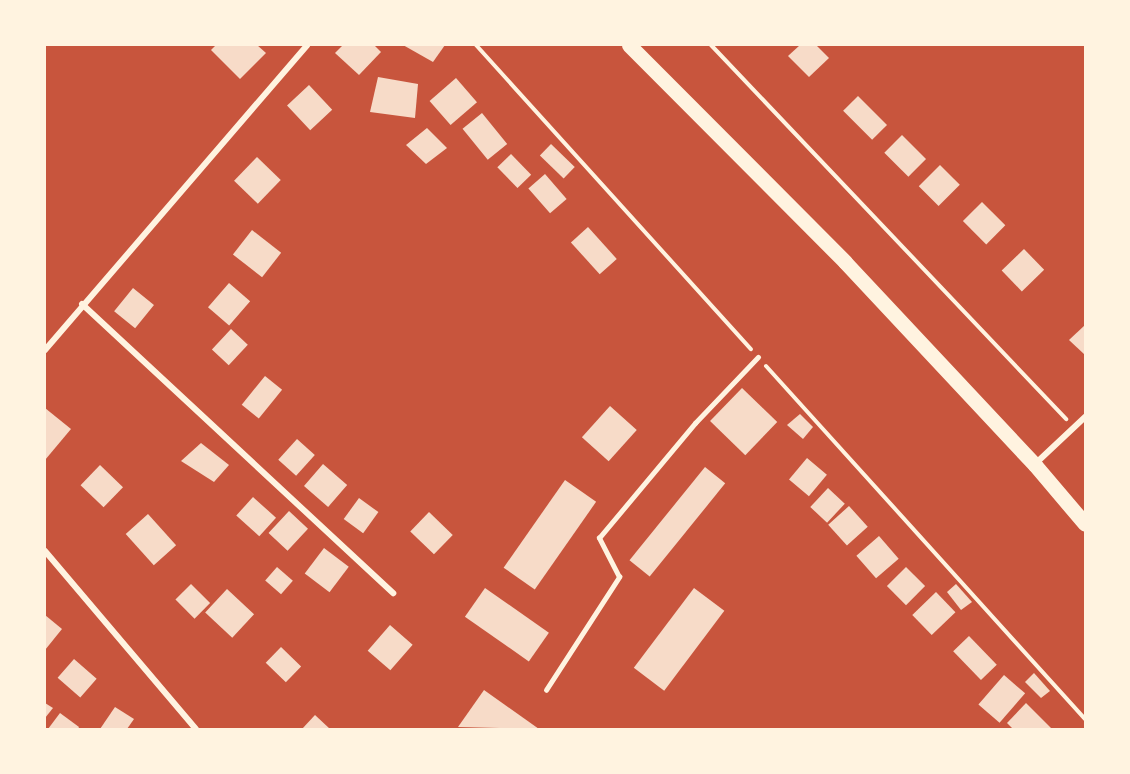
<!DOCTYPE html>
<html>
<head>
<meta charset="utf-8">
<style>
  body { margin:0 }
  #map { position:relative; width:1130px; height:774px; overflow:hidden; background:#c8553d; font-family:Lora,serif }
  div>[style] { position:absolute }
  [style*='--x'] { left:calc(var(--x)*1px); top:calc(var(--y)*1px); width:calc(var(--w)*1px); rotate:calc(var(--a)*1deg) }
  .building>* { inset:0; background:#f7dbc8; transform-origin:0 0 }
  .path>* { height:4px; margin:-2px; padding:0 2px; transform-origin:2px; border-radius:2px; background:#fff3e0 }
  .service>* { height:4.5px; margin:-2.25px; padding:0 2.25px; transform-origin:2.25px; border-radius:2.25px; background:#fff3e0 }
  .minor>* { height:6px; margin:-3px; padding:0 3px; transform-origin:3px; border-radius:3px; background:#fff3e0 }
  .primary>* { height:15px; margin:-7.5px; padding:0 7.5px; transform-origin:7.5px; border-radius:7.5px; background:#fff3e0 }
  span { translate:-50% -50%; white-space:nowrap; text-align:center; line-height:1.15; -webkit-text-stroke:6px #fff3e0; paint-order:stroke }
  .frame { position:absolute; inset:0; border:46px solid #fff3e0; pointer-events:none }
</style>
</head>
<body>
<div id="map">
  <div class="building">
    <i style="clip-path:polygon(216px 45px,257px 45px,266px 53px,240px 79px,211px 50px)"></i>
    <i style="clip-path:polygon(343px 45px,374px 45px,381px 52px,359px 75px,335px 53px)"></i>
    <i style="clip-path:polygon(403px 45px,445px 45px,433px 62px)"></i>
    <i style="clip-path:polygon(800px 45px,816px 45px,829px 58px,809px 77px,788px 56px)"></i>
    <i style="clip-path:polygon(378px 77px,418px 84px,415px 118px,370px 112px)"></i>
    <i style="left:456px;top:78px;width:32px;height:35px;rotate:49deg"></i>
    <i style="left:309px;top:85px;width:34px;height:30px;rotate:47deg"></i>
    <i style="left:858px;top:96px;width:41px;height:21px;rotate:45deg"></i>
    <i style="left:482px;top:113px;width:40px;height:25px;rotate:51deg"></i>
    <i style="clip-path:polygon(427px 128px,447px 148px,426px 164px,406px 145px)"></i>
    <i style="left:902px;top:135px;width:34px;height:25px;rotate:45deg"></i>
    <i style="left:551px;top:144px;width:33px;height:16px;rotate:44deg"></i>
    <i style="left:511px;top:154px;width:29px;height:19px;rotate:46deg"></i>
    <i style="left:257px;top:157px;width:33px;height:33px;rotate:44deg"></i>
    <i style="left:940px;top:165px;width:28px;height:30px;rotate:45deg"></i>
    <i style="left:545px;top:174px;width:33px;height:22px;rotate:49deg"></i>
    <i style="left:982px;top:202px;width:33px;height:27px;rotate:45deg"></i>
    <i style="left:588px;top:227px;width:43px;height:23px;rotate:48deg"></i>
    <i style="left:252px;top:230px;width:37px;height:31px;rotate:38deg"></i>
    <i style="left:1024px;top:249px;width:29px;height:31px;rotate:46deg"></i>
    <i style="left:229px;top:283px;width:28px;height:32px;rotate:41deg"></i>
    <i style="left:133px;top:288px;width:27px;height:30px;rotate:39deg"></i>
    <i style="clip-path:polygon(1085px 325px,1085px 355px,1069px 340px)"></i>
    <i style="left:231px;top:329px;width:23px;height:28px;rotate:43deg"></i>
    <i style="left:265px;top:376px;width:22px;height:37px;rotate:39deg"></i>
    <i style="left:742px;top:388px;width:49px;height:46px;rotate:44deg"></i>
    <i style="left:610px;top:406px;width:36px;height:42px;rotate:42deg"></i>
    <i style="clip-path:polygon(45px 408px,71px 429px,45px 460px)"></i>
    <i style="clip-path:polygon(800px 414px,813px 427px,803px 439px,787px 425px)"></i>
    <i style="left:297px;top:439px;width:24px;height:28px;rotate:42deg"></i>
    <i style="clip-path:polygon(201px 443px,229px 465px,214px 482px,181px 461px)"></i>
    <i style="left:807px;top:458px;width:26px;height:28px;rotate:40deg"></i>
    <i style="left:323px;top:464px;width:32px;height:29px;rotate:41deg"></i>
    <i style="left:100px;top:465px;width:32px;height:28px;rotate:44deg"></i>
    <i style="left:705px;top:467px;width:26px;height:120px;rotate:39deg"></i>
    <i style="left:565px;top:480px;width:38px;height:107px;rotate:35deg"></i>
    <i style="left:828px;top:488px;width:23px;height:26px;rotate:43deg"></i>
    <i style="left:253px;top:497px;width:31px;height:25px;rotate:42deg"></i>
    <i style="left:359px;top:498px;width:24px;height:26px;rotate:36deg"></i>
    <i style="left:849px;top:506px;width:28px;height:28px;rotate:48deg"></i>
    <i style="left:289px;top:511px;width:26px;height:30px;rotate:43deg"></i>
    <i style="left:429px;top:512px;width:33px;height:27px;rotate:44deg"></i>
    <i style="left:148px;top:514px;width:42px;height:30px;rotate:48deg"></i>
    <i style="left:879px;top:536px;width:30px;height:30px;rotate:49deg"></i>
    <i style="left:324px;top:548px;width:31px;height:32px;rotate:37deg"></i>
    <i style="left:277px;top:567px;width:21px;height:18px;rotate:41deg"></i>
    <i style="left:906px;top:567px;width:27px;height:27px;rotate:45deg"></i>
    <i style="left:191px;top:584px;width:27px;height:22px;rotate:45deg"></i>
    <i style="clip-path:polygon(956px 584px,972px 602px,961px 610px,947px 592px)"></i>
    <i style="left:485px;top:588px;width:78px;height:35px;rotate:35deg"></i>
    <i style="left:694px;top:588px;width:38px;height:100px;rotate:37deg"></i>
    <i style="left:227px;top:589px;width:37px;height:32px;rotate:43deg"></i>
    <i style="left:936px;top:592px;width:28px;height:33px;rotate:46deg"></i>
    <i style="clip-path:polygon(45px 615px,62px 629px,45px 650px)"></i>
    <i style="left:390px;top:625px;width:30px;height:34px;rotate:41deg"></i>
    <i style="left:969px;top:636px;width:40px;height:22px;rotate:46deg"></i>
    <i style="left:281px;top:647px;width:28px;height:22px;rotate:44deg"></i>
    <i style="left:74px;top:659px;width:30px;height:25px;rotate:41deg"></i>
    <i style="clip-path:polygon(1034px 673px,1050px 691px,1041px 698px,1025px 682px)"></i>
    <i style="left:1004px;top:675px;width:28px;height:39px;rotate:41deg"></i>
    <i style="clip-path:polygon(484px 690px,539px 729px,458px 727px)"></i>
    <i style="clip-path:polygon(45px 703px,53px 708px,45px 718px)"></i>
    <i style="clip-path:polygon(1026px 703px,1052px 729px,1013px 729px,1007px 723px)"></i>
    <i style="clip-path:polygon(115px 707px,134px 719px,127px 729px,100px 729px)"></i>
    <i style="clip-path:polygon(60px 713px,79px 727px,78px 729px,48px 729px)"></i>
    <i style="clip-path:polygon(315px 715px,330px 729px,302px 729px)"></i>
  </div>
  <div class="path">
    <i style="--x:476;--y:45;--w:410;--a:47.9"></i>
    <i style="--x:711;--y:45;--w:516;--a:46.49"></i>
    <i style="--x:766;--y:366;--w:476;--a:47.9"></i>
  </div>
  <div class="service">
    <i style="--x:546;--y:690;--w:135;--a:-57.1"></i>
    <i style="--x:619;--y:577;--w:44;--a:-117.1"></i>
    <i style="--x:599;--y:538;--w:150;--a:-50.1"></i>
    <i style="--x:695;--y:423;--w:91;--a:-46.3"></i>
  </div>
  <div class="minor">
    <i style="--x:82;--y:304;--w:425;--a:42.9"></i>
    <i style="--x:45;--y:350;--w:402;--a:-49.3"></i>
    <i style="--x:1035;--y:464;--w:69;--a:-43.2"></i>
    <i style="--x:45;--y:551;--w:233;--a:49.7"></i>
  </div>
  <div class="primary">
    <i style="--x:629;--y:45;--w:306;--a:45.1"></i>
    <i style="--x:845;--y:262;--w:278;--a:46.9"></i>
    <i style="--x:1035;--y:465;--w:77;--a:49.7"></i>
  </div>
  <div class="frame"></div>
</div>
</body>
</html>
